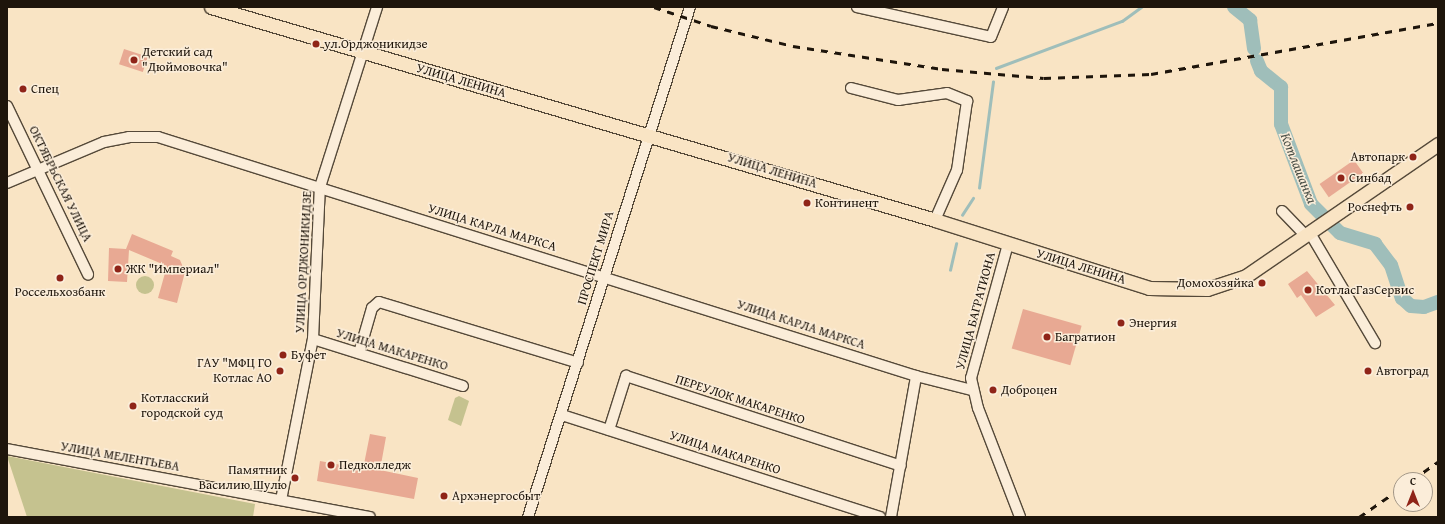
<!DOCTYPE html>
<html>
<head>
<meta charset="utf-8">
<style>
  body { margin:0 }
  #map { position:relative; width:1445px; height:524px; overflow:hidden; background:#f9e4c4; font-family:"Gentium Book Plus",serif }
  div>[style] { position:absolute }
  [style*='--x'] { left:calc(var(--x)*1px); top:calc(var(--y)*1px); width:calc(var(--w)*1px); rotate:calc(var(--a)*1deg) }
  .green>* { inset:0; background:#c5c28f }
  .round { border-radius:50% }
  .stream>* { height:2.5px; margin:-1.25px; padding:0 1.25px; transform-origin:1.25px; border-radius:1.25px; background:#9fbeba }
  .river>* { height:14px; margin:-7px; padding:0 7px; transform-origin:7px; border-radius:7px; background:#9fbeba }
  .building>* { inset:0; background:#e8a993; transform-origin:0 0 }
  .roads { filter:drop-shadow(1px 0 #554939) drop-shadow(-1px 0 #554939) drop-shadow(0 1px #554939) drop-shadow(0 -1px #554939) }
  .minor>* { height:10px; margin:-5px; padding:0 5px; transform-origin:5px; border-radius:5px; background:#fbedd9 }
  .major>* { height:13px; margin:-6.5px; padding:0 6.5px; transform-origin:6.5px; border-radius:6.5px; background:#f9e4c4 }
  .rail>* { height:2.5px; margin-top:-1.25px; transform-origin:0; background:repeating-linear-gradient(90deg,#1e150b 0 7px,transparent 0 14px) }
  .dots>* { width:11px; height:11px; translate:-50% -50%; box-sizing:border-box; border:2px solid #fbedd9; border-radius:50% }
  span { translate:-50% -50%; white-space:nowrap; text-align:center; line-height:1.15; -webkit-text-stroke:3px #fbedd9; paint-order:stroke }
  .poi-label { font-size:13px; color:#1e150b }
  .left { translate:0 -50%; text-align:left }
  .right { translate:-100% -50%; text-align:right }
  .street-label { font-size:13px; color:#1e150b }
  .water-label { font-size:14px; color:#4b5048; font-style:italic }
  .frame { position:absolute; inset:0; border:8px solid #1e150b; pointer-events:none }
  .north { position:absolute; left:1393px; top:472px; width:40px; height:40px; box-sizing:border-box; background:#fbedd9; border:1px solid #a39787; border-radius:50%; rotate:0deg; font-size:11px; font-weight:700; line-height:16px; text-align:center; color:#1e150b }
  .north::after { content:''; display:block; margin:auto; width:14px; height:18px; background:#8f2418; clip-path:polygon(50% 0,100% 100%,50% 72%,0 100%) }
</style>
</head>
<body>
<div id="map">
  <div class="green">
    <i class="round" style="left:136px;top:276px;width:18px;height:18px"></i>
    <i style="clip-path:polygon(459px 396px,469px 401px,461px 426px,448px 420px,455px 398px)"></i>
    <i style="clip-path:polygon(7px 456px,255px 504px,253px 517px,27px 517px)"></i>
  </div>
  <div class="stream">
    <i style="--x:996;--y:68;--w:134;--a:-20.5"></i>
    <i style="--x:1122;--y:21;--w:24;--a:-36"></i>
    <i style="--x:979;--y:188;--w:107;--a:-82.5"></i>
    <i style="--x:962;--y:215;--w:20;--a:-57"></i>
    <i style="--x:950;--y:270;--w:27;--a:-77"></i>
  </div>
  <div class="river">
    <i style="--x:1234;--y:7;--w:21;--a:39"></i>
    <i style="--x:1250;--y:20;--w:29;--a:82"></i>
    <i style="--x:1257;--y:61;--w:11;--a:68"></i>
    <i style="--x:1261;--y:71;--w:26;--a:39"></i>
    <i style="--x:1281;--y:87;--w:37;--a:90"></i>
    <i style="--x:1281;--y:124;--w:85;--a:69.4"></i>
    <i style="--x:1311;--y:204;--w:41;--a:45"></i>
    <i style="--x:1340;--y:233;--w:37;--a:17"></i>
    <i style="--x:1375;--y:244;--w:26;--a:53"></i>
    <i style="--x:1391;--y:265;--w:35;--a:72"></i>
    <i style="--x:1402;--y:298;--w:12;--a:42"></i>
    <i style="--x:1411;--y:306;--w:13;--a:4"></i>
    <i style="--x:1424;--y:307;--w:15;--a:-20"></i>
  </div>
  <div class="building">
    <i style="left:124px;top:49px;width:25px;height:16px;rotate:18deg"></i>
    <i style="left:1354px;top:160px;width:16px;height:42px;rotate:55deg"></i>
    <i style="clip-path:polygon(132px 234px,173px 251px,171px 256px,180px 260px,185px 272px,177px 303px,158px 298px,167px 266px,129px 250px,127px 282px,108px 281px,109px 248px,126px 249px)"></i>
    <i style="clip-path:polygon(1307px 271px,1335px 305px,1316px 317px,1301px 295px,1297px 298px,1288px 284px)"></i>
    <i style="left:1023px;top:309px;width:61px;height:41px;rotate:16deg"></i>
    <i style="clip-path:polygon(370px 434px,386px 437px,380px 470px,418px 478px,414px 499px,317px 481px,320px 461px,363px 469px)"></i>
  </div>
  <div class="roads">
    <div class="minor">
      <i style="--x:857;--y:7;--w:137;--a:12.6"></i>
      <i style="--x:991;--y:37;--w:32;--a:-68"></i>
      <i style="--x:851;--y:88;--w:49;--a:14.3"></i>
      <i style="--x:898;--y:100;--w:49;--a:-8.1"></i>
      <i style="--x:947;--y:93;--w:22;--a:22"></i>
      <i style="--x:967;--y:101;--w:70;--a:98.2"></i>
      <i style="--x:957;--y:170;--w:55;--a:113.7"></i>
      <i style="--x:7;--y:106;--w:187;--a:64.3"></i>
      <i style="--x:7;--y:183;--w:105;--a:-22.9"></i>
      <i style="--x:104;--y:142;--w:25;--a:-11"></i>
      <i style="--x:129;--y:137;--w:29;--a:0"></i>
      <i style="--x:158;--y:137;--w:795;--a:17.5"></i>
      <i style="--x:916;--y:376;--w:58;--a:14"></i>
      <i style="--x:1282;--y:211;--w:35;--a:46"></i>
      <i style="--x:1310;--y:233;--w:128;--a:59.4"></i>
      <i style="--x:1008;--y:244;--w:139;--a:105.4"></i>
      <i style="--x:971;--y:378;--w:31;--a:77"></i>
      <i style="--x:978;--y:408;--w:117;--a:68.9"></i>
      <i style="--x:313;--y:339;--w:157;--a:17.4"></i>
      <i style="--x:359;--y:353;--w:47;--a:-73.9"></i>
      <i style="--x:372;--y:308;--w:9;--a:-41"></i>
      <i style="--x:379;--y:302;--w:208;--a:17"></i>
      <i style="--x:562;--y:415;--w:334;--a:17.8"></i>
      <i style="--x:609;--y:430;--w:57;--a:-72.5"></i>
      <i style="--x:626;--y:376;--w:289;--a:18.1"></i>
      <i style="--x:7;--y:449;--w:369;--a:10.6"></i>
      <i style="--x:281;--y:500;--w:164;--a:-78.8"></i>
      <i style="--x:313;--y:339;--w:152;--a:-87.4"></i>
      <i style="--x:320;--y:187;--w:189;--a:-72.4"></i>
      <i style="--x:528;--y:517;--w:535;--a:-72.38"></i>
      <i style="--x:891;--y:517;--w:143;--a:-79.9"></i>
    </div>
    <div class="major">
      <i style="--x:211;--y:7;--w:755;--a:16.39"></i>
      <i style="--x:935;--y:220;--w:225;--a:17.6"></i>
      <i style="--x:1149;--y:288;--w:58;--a:1"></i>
      <i style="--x:1207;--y:289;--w:41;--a:-18.4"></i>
      <i style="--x:1246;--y:276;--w:233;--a:-34.5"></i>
    </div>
  </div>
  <div class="rail">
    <i style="--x:654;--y:7;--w:60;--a:18.4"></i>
    <i style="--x:711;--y:26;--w:84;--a:13.7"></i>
    <i style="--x:793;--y:46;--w:151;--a:8.8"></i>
    <i style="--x:942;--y:69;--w:102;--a:5"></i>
    <i style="--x:1044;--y:78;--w:107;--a:-2.1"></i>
    <i style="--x:1151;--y:74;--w:291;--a:-10.1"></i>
    <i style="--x:1412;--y:480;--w:32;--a:-35"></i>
    <i style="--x:1359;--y:517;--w:51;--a:-34.6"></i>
  </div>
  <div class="dots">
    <i style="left:316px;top:44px;background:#8f2418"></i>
    <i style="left:134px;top:60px;background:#8f2418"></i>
    <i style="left:23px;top:89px;background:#8f2418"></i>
    <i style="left:1413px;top:157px;background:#8f2418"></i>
    <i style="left:1341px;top:178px;background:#8f2418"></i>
    <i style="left:807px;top:203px;background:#8f2418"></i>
    <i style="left:1410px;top:207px;background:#8f2418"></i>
    <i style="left:118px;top:269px;background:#8f2418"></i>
    <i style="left:60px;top:278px;background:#8f2418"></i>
    <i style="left:1262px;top:283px;background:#8f2418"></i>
    <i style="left:1308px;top:290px;background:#8f2418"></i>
    <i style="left:1121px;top:323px;background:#8f2418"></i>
    <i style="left:1047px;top:337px;background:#8f2418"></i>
    <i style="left:283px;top:355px;background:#8f2418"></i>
    <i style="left:280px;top:371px;background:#8f2418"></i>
    <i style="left:1368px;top:371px;background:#8f2418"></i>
    <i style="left:993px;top:390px;background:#8f2418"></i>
    <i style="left:133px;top:406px;background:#8f2418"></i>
    <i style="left:331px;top:465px;background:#8f2418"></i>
    <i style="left:295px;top:478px;background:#8f2418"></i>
    <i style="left:444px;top:496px;background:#8f2418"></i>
  </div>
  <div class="poi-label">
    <span class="left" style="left:324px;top:44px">ул.Орджоникидзе</span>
    <span class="left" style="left:142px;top:60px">Детский сад<br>"Дюймовочка"</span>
    <span class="left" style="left:31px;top:89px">Спец</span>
    <span class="right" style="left:1405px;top:157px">Автопарк</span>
    <span class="left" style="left:1349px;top:178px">Синбад</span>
    <span class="left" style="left:815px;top:203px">Континент</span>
    <span class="right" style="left:1402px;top:207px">Роснефть</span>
    <span class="left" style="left:126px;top:269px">ЖК "Империал"</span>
    <span class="right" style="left:1254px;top:283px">Домохозяйка</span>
    <span class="left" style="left:1316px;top:290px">КотласГазСервис</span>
    <span style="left:60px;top:292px">Россельхозбанк</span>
    <span class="left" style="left:1129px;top:323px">Энергия</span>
    <span class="left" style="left:1055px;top:337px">Багратион</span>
    <span class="left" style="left:291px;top:355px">Буфет</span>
    <span class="right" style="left:272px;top:371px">ГАУ "МФЦ ГО<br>Котлас АО</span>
    <span class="left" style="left:1376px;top:371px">Автоград</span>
    <span class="left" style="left:1001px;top:390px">Доброцен</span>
    <span class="left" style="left:141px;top:406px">Котласский<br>городской суд</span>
    <span class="left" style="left:339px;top:465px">Педколледж</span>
    <span class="right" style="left:287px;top:478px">Памятник<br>Василию Шулю</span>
    <span class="left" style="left:452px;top:496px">Архэнергосбыт</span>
  </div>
  <div class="street-label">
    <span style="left:461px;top:81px;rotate:16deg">УЛИЦА ЛЕНИНА</span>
    <span style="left:772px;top:171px;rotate:17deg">УЛИЦА ЛЕНИНА</span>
    <span style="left:60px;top:184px;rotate:64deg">ОКТЯБРЬСКАЯ УЛИЦА</span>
    <span style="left:492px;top:228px;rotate:17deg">УЛИЦА КАРЛА МАРКСА</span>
    <span style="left:596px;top:258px;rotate:-73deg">ПРОСПЕКТ МИРА</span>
    <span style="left:304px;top:262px;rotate:-87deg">УЛИЦА ОРДЖОНИКИДЗЕ</span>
    <span style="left:1081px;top:267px;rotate:17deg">УЛИЦА ЛЕНИНА</span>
    <span style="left:976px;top:311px;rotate:-75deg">УЛИЦА БАГРАТИОНА</span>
    <span style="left:801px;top:325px;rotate:18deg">УЛИЦА КАРЛА МАРКСА</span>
    <span style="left:392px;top:350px;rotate:17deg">УЛИЦА МАКАРЕНКО</span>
    <span style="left:740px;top:400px;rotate:18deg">ПЕРЕУЛОК МАКАРЕНКО</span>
    <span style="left:725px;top:453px;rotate:18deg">УЛИЦА МАКАРЕНКО</span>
    <span style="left:120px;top:457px;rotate:10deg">УЛИЦА МЕЛЕНТЬЕВА</span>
  </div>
  <div class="water-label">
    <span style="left:1299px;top:168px;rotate:68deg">Котлашанка</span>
  </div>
  <div class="frame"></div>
  <div class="north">С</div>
</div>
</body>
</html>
